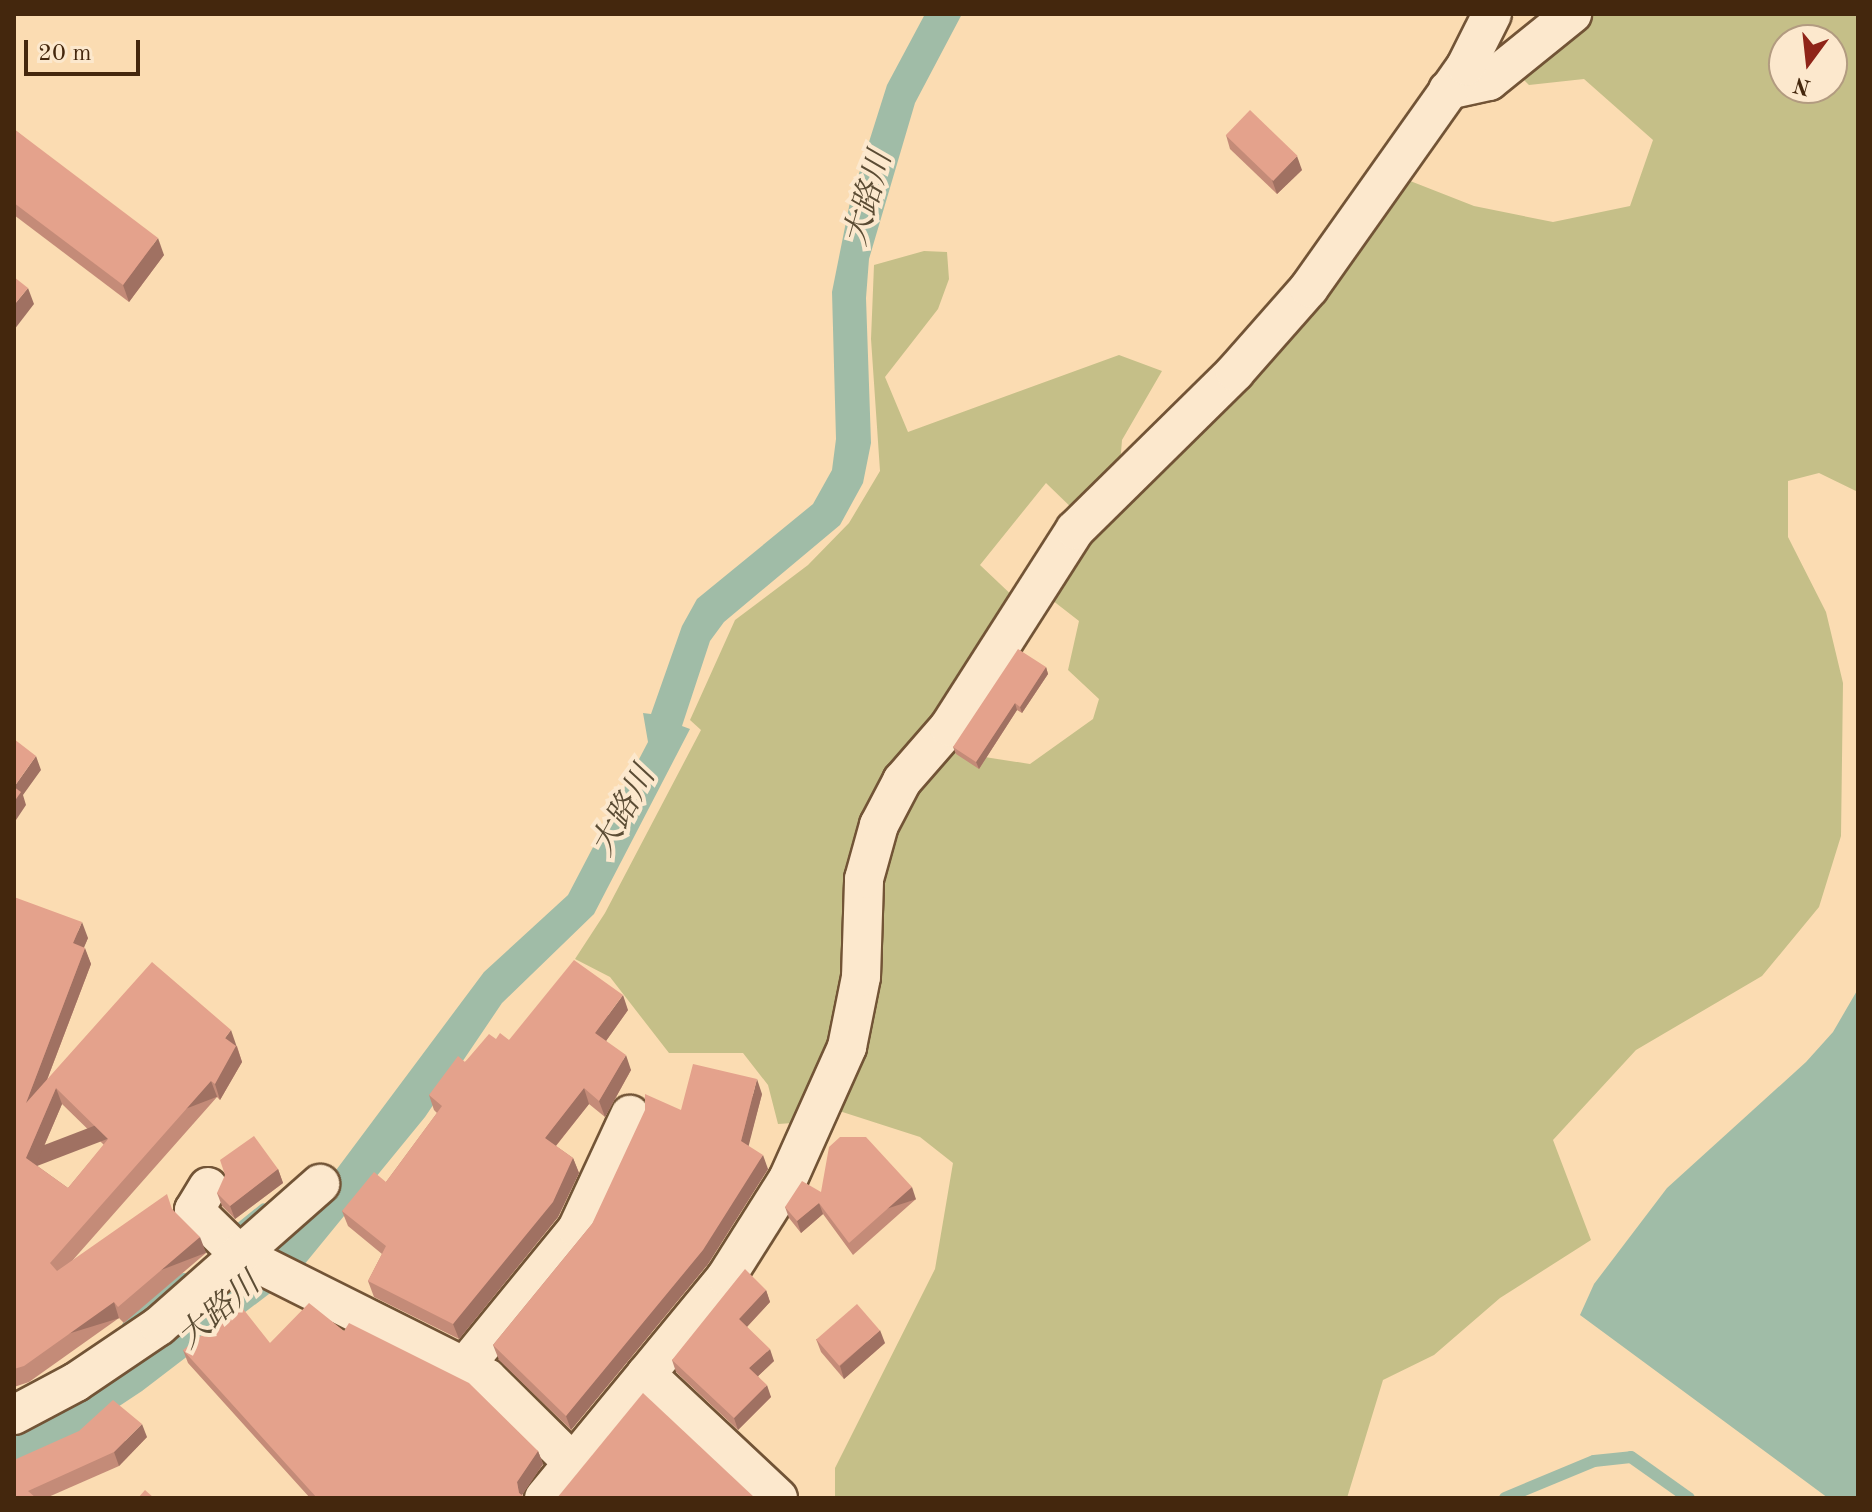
<!DOCTYPE html>
<html>
<head>
<meta charset="utf-8">
<style>
  body { margin:0 }
  #map { position:relative; width:1872px; height:1512px; overflow:hidden; background:#fbdcb2; font-family:"Old Standard TT","Noto Serif JP",serif }
  div>[style] { position:absolute }
  [style*='--x'] { left:calc(var(--x)*1px); top:calc(var(--y)*1px); width:calc(var(--w)*1px); rotate:calc(var(--a)*1deg) }
  .green>* { inset:0; background:#c5bf88 }
  .water>* { inset:0; background:#a0bca7 }
  .stream>* { height:12px; margin:-6px; padding:0 6px; transform-origin:6px; border-radius:6px; background:#a0bca7 }
  .roads { filter:drop-shadow(2px 0 #725436) drop-shadow(-2px 0 #725436) drop-shadow(0 2px #725436) drop-shadow(0 -2px #725436) }
  .minor>* { height:38px; margin:-19px; padding:0 19px; transform-origin:19px; border-radius:19px; background:#fce8cd }
  .wall>* { inset:0; background:#c48b78 }
  .shaded-wall>* { inset:0; background:#a07162; transform-origin:0 0 }
  .building>* { inset:0; background:#e4a28c; transform-origin:0 0 }
  span { translate:-50% -50%; white-space:nowrap; text-align:center; line-height:1.15; -webkit-text-stroke:8px #fce8cd; paint-order:stroke }
  .water-label { font-size:32px; color:#5b4c34; font-style:italic }
  .frame { position:absolute; inset:0; border:16px solid #44270d; pointer-events:none }
  .north { position:absolute; left:1768px; top:24px; width:80px; height:80px; box-sizing:border-box; background:#fce8cd; border:2px solid #b29b80; border-radius:50%; rotate:195deg; font-size:22px; font-weight:700; line-height:32px; text-align:center; color:#44270d }
  .north::after { content:''; display:block; margin:auto; width:28px; height:36px; background:#8f2418; clip-path:polygon(50% 0,100% 100%,50% 72%,0 100%) }
  .scale { position:absolute; left:24px; top:40px; width:116px; height:36px; box-sizing:border-box; border:4px solid #44270d; border-top:0; padding-left:10px; font-size:24px; line-height:28px; white-space:nowrap; color:#44270d; -webkit-text-stroke:6px #fce8cd; paint-order:stroke }
</style>
</head>
<body>
<div id="map">
  <div class="green">
    <i style="clip-path:polygon(evenodd,1584px 14px,1858px 14px,1858px 492px,1819px 473px,1788px 481px,1788px 537px,1826px 612px,1843px 683px,1841px 836px,1819px 907px,1762px 976px,1636px 1050px,1553px 1140px,1591px 1240px,1500px 1298px,1434px 1355px,1383px 1380px,1347px 1498px,835px 1498px,835px 1468px,935px 1269px,953px 1163px,920px 1137px,830px 1108px,879px 850px,940px 750px,1030px 764px,1093px 719px,1099px 699px,1068px 670px,1079px 621px,1043px 593px,1400px 177px,1474px 206px,1553px 222px,1630px 206px,1653px 140px,1584px 79px,1529px 85px,1515px 71px,1584px 14px,1784px 40px,1832px 40px,1832px 88px,1784px 88px,1784px 40px)"></i>
    <i style="clip-path:polygon(924px 251px,947px 252px,949px 279px,938px 309px,885px 377px,908px 432px,1119px 355px,1162px 371px,1122px 440px,1120px 465px,1079px 515px,1046px 483px,980px 565px,1018px 601px,904px 766px,808px 1122px,778px 1124px,768px 1085px,743px 1053px,669px 1053px,610px 977px,575px 959px,605px 913px,701px 730px,690px 720px,735px 620px,808px 565px,849px 523px,880px 471px,871px 339px,874px 265px)"></i>
  </div>
  <div class="water">
    <i style="clip-path:polygon(925px 14px,962px 14px,915px 103px,869px 259px,866px 298px,871px 443px,863px 483px,840px 525px,724px 622px,710px 641px,682px 726px,690px 729px,594px 914px,502px 1003px,425px 1117px,299px 1271px,142px 1391px,62px 1444px,14px 1464px,14px 1431px,319px 1193px,484px 972px,568px 895px,648px 742px,643px 713px,651px 714px,682px 626px,697px 599px,813px 504px,832px 470px,836px 439px,832px 292px,850px 202px,887px 85px)"></i>
    <i style="clip-path:polygon(1858px 989px,1858px 1498px,1828px 1498px,1580px 1315px,1594px 1284px,1667px 1188px,1806px 1062px,1833px 1032px)"></i>
  </div>
  <div class="stream">
    <i style="--x:236;--y:1232;--w:36;--a:-39"></i>
    <i style="--x:128;--y:1326;--w:73;--a:-40"></i>
    <i style="--x:1505;--y:1498;--w:96;--a:-22.6"></i>
    <i style="--x:1594;--y:1461;--w:37;--a:-6"></i>
    <i style="--x:1631;--y:1457;--w:71;--a:35.3"></i>
  </div>
  <div class="roads">
    <div class="minor">
      <i style="--x:1448;--y:90;--w:42;--a:-12.4"></i>
      <i style="--x:1489;--y:81;--w:107;--a:-38.9"></i>
      <i style="--x:208;--y:1187;--w:27;--a:121"></i>
      <i style="--x:194;--y:1210;--w:63;--a:44.4"></i>
      <i style="--x:239;--y:1254;--w:277;--a:26.6"></i>
      <i style="--x:487;--y:1378;--w:121;--a:44.7"></i>
      <i style="--x:465;--y:1366;--w:177;--a:-50.7"></i>
      <i style="--x:577;--y:1229;--w:126;--a:-65.1"></i>
      <i style="--x:646;--y:1374;--w:181;--a:43.2"></i>
      <i style="--x:14;--y:1415;--w:70;--a:-28"></i>
      <i style="--x:76;--y:1382;--w:100;--a:-34"></i>
      <i style="--x:159;--y:1326;--w:215;--a:-41.4"></i>
      <i style="--x:544;--y:1498;--w:286;--a:-50.5"></i>
      <i style="--x:726;--y:1277;--w:116;--a:-57.7"></i>
      <i style="--x:788;--y:1179;--w:145;--a:-65.9"></i>
      <i style="--x:847;--y:1047;--w:71;--a:-78.7"></i>
      <i style="--x:861;--y:977;--w:98;--a:-88.2"></i>
      <i style="--x:864;--y:879;--w:56;--a:-74.5"></i>
      <i style="--x:879;--y:825;--w:50;--a:-62.4"></i>
      <i style="--x:902;--y:781;--w:72;--a:-49"></i>
      <i style="--x:949;--y:727;--w:234;--a:-57.4"></i>
      <i style="--x:1075;--y:530;--w:225;--a:-44.6"></i>
      <i style="--x:1235;--y:372;--w:112;--a:-48.6"></i>
      <i style="--x:1309;--y:288;--w:272;--a:-54.7"></i>
      <i style="--x:1466;--y:66;--w:58;--a:-63.4"></i>
    </div>
  </div>
  <div class="wall">
    <i style="clip-path:polygon(14px 129px,164px 255px,129px 302px,14px 215px)"></i>
    <i style="clip-path:polygon(1226px 135px,1302px 170px,1277px 194px,1230px 149px)"></i>
    <i style="clip-path:polygon(1046px 667px,1048px 674px,1022px 713px,1017px 710px,979px 769px,956px 754px,953px 747px)"></i>
    <i style="clip-path:polygon(evenodd,14px 897px,88px 938px,84px 947px,91px 964px,47px 1080px,237px 1046px,242px 1062px,220px 1100px,217px 1097px,72px 1261px,172px 1209px,206px 1253px,124px 1323px,119px 1318px,29px 1382px,14px 1387px,14px 897px,62px 1104px,104px 1145px,68px 1188px,36px 1165px,62px 1104px)"></i>
    <i style="clip-path:polygon(628px 1010px,606px 1041px,631px 1070px,605px 1117px,589px 1104px,556px 1146px,573px 1158px,579px 1173px,558px 1217px,459px 1339px,374px 1297px,368px 1281px,382px 1254px,348px 1226px,342px 1211px,386px 1182px,437px 1113px,434px 1110px,429px 1095px,465px 1062px,496px 1039px,509px 1040px)"></i>
    <i style="clip-path:polygon(762px 1094px,748px 1146px,768px 1169px,708px 1264px,571px 1430px,499px 1360px,493px 1345px,592px 1224px,681px 1110px)"></i>
    <i style="clip-path:polygon(278px 1169px,283px 1183px,235px 1219px,222px 1206px,217px 1193px)"></i>
    <i style="clip-path:polygon(821px 1192px,916px 1199px,853px 1255px,823px 1214px,801px 1233px,789px 1218px,785px 1207px)"></i>
    <i style="clip-path:polygon(766px 1290px,770px 1302px,747px 1327px,774px 1361px,758px 1376px,771px 1397px,738px 1430px,676px 1372px,672px 1360px)"></i>
    <i style="clip-path:polygon(344px 1331px,538px 1451px,543px 1464px,522px 1495px,525px 1498px,310px 1498px,188px 1363px,183px 1350px,270px 1343px)"></i>
    <i style="clip-path:polygon(816px 1339px,885px 1343px,844px 1379px,821px 1352px)"></i>
    <i style="clip-path:polygon(147px 1437px,119px 1466px,46px 1498px,14px 1498px,14px 1460px)"></i>
  </div>
  <div class="shaded-wall">
    <i style="clip-path:polygon(1297px 156px,1302px 170px,1277px 194px,1272px 180px)"></i>
    <i style="clip-path:polygon(158px 238px,164px 255px,129px 302px,123px 285px)"></i>
    <i style="clip-path:polygon(28px 288px,34px 304px,14px 330px,14px 305px)"></i>
    <i style="clip-path:polygon(1046px 667px,1048px 674px,1022px 713px,1020px 707px)"></i>
    <i style="clip-path:polygon(1015px 703px,1017px 710px,979px 769px,976px 762px)"></i>
    <i style="clip-path:polygon(36px 756px,41px 770px,23px 795px,26px 805px,14px 823px,14px 787px)"></i>
    <i style="clip-path:polygon(82px 922px,88px 938px,79px 959px,73px 943px)"></i>
    <i style="clip-path:polygon(85px 948px,91px 964px,32px 1119px,26px 1103px)"></i>
    <i style="clip-path:polygon(623px 995px,628px 1010px,601px 1048px,595px 1033px)"></i>
    <i style="clip-path:polygon(231px 1030px,242px 1062px,220px 1100px,215px 1084px,225px 1038px)"></i>
    <i style="clip-path:polygon(626px 1055px,631px 1070px,605px 1117px,599px 1101px)"></i>
    <i style="clip-path:polygon(757px 1079px,762px 1094px,746px 1156px,741px 1141px)"></i>
    <i style="left:211px;top:1081px;width:17px;height:243px;rotate:69deg"></i>
    <i style="clip-path:polygon(56px 1088px,62px 1104px,32px 1174px,26px 1158px)"></i>
    <i style="clip-path:polygon(584px 1088px,589px 1104px,550px 1153px,545px 1138px)"></i>
    <i style="clip-path:polygon(763px 1155px,768px 1169px,708px 1264px,571px 1430px,566px 1416px)"></i>
    <i style="clip-path:polygon(573px 1158px,579px 1173px,558px 1217px,459px 1339px,453px 1324px)"></i>
    <i style="clip-path:polygon(278px 1169px,283px 1183px,235px 1219px,230px 1206px)"></i>
    <i style="left:912px;top:1187px;width:13px;height:84px;rotate:72deg"></i>
    <i style="clip-path:polygon(819px 1203px,823px 1214px,801px 1233px,797px 1221px)"></i>
    <i style="left:200px;top:1237px;width:17px;height:108px;rotate:69deg"></i>
    <i style="clip-path:polygon(766px 1290px,770px 1302px,743px 1331px,739px 1319px)"></i>
    <i style="left:114px;top:1302px;width:17px;height:110px;rotate:73deg"></i>
    <i style="clip-path:polygon(880px 1330px,885px 1343px,844px 1379px,840px 1366px)"></i>
    <i style="clip-path:polygon(770px 1349px,774px 1361px,754px 1380px,749px 1368px)"></i>
    <i style="clip-path:polygon(767px 1385px,771px 1397px,738px 1430px,734px 1418px)"></i>
    <i style="clip-path:polygon(142px 1424px,147px 1437px,119px 1466px,114px 1452px)"></i>
    <i style="clip-path:polygon(538px 1451px,543px 1464px,522px 1495px,519px 1493px,517px 1482px)"></i>
  </div>
  <div class="building">
    <i style="left:1250px;top:110px;width:66px;height:35px;rotate:44deg"></i>
    <i style="clip-path:polygon(14px 129px,158px 238px,123px 285px,14px 203px)"></i>
    <i style="clip-path:polygon(14px 277px,28px 288px,14px 305px)"></i>
    <i style="clip-path:polygon(1018px 649px,1046px 667px,1020px 707px,1015px 703px,976px 762px,953px 747px)"></i>
    <i style="clip-path:polygon(14px 739px,36px 756px,14px 787px)"></i>
    <i style="clip-path:polygon(14px 787px,21px 792px,14px 802px)"></i>
    <i style="clip-path:polygon(evenodd,14px 897px,82px 922px,73px 943px,85px 948px,26px 1103px,152px 962px,231px 1030px,225px 1038px,236px 1046px,215px 1084px,211px 1081px,50px 1263px,57px 1271px,167px 1194px,172px 1209px,200px 1237px,118px 1307px,114px 1302px,24px 1366px,14px 1369px,14px 897px,56px 1088px,108px 1139px,68px 1188px,26px 1158px,56px 1088px)"></i>
    <i style="clip-path:polygon(574px 960px,623px 995px,595px 1033px,626px 1055px,599px 1101px,584px 1088px,545px 1138px,573px 1158px,553px 1202px,453px 1324px,368px 1281px,386px 1246px,342px 1211px,374px 1172px,386px 1182px,442px 1106px,429px 1095px,458px 1056px,465px 1062px,489px 1034px,496px 1039px,500px 1033px,509px 1040px)"></i>
    <i style="clip-path:polygon(693px 1064px,757px 1079px,741px 1141px,763px 1155px,703px 1250px,566px 1416px,493px 1345px,592px 1224px,645px 1110px,645px 1094px,681px 1110px)"></i>
    <i style="clip-path:polygon(254px 1136px,278px 1169px,230px 1206px,217px 1193px,225px 1175px,220px 1160px)"></i>
    <i style="clip-path:polygon(840px 1137px,866px 1137px,912px 1187px,849px 1243px,819px 1203px,797px 1221px,785px 1207px,802px 1181px,821px 1192px,829px 1147px)"></i>
    <i style="clip-path:polygon(745px 1269px,766px 1290px,739px 1319px,770px 1349px,749px 1368px,767px 1385px,734px 1418px,672px 1360px)"></i>
    <i style="clip-path:polygon(309px 1303px,344px 1331px,349px 1323px,469px 1383px,538px 1451px,517px 1482px,519px 1493px,525px 1498px,317px 1498px,183px 1350px,240px 1305px,270px 1343px)"></i>
    <i style="left:857px;top:1304px;width:35px;height:54px;rotate:49deg"></i>
    <i style="clip-path:polygon(643px 1393px,755px 1498px,557px 1498px)"></i>
    <i style="clip-path:polygon(113px 1400px,142px 1424px,114px 1452px,28px 1491px,36px 1498px,14px 1498px,14px 1460px,79px 1431px)"></i>
    <i style="clip-path:polygon(145px 1490px,154px 1498px,138px 1498px)"></i>
  </div>
  <div class="water-label">
    <span style="left:870px;top:199px;rotate:-74deg">大路川</span>
    <span style="left:625px;top:812px;rotate:-61deg">大路川</span>
    <span style="left:220px;top:1312px;rotate:-41deg">大路川</span>
  </div>
  <div class="frame"></div>
  <div class="north">N</div>
  <div class="scale">20 m</div>
</div>
</body>
</html>
